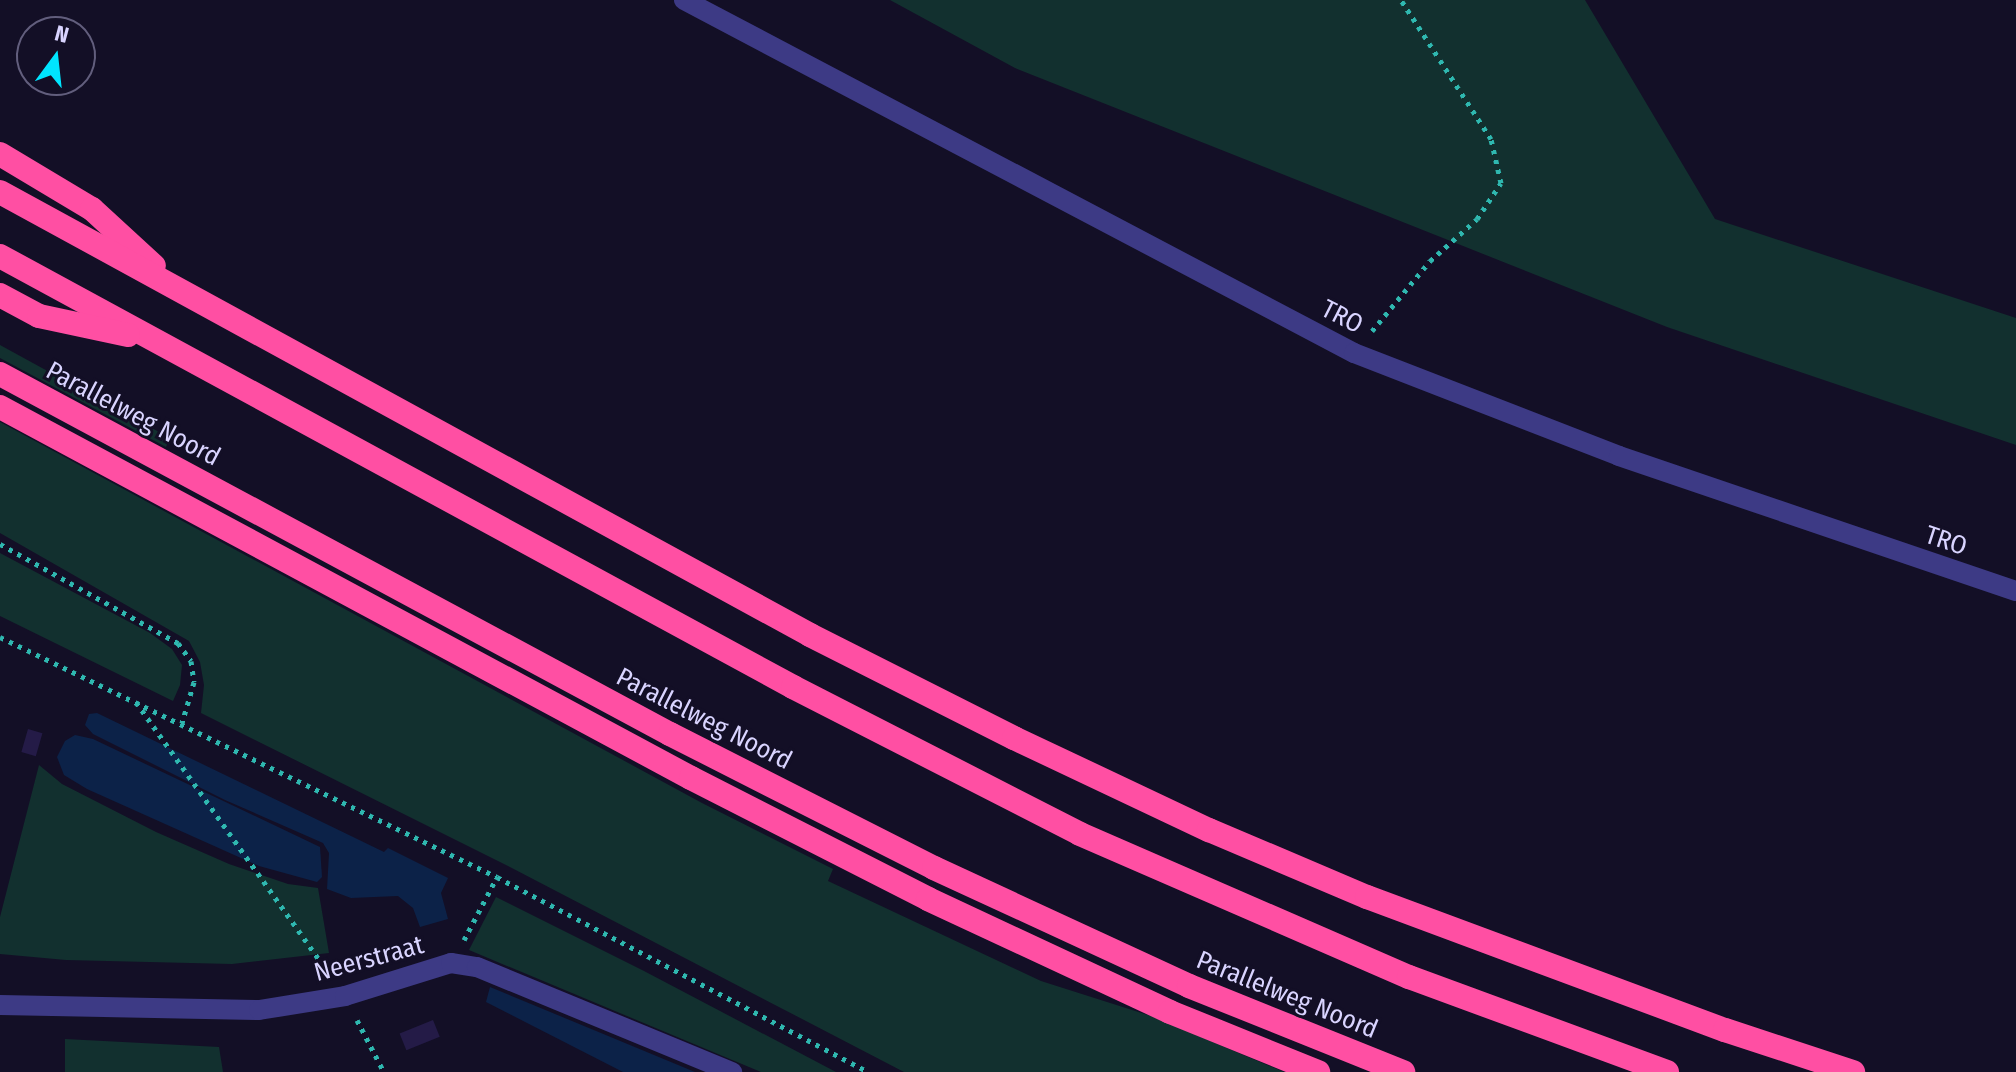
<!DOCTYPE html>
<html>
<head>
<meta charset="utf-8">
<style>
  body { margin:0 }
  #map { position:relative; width:2016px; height:1072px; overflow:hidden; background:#130f26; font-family:"Fira Sans Condensed",sans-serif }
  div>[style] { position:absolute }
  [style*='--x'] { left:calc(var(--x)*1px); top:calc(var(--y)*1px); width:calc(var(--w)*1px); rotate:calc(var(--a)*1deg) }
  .green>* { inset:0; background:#12302f }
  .water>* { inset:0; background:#0c2248 }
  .building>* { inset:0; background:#241b47; transform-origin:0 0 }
  .path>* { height:5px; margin-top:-2.5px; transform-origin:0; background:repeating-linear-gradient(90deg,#2fb8b0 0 4px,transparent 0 10px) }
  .minor>* { height:20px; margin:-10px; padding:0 10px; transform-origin:10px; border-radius:10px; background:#3d3a85 }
  .highway>* { height:24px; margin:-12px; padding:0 12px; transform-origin:12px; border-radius:12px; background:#ff4fa3 }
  span { translate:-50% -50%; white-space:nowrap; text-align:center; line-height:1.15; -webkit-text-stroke:6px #130f26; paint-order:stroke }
  .street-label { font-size:26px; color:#d9d4ff }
  .north { position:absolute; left:16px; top:16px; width:80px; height:80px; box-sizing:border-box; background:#130f26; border:2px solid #625e7d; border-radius:50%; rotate:15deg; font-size:22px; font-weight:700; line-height:32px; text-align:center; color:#d9d4ff }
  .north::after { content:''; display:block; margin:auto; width:28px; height:36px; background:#00e5ff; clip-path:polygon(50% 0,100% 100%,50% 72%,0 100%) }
</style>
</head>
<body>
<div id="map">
  <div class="green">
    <i style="clip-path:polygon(890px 0,1585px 0,1715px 219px,2016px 318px,2016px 445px,1667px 327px,1015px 68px)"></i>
    <i style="clip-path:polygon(0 345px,170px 438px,166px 447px,0 358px)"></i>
    <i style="clip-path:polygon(0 422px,702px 803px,833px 869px,828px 881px,1041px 981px,1151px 1016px,1284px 1072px,904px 1072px,508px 866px,201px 713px,204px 685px,200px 662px,189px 641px,0 533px)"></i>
    <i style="clip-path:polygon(0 553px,150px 633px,172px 649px,182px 665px,180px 685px,173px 701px,0 616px)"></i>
    <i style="clip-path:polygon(39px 765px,62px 784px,156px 832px,229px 864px,288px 884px,318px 888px,329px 953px,232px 964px,66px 960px,0 954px,0 917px)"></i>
    <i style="clip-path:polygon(496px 897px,644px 971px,836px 1072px,761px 1072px,469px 950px)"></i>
    <i style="clip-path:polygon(65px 1039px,219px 1047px,223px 1072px,65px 1072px)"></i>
  </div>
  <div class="water">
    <i style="clip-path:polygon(97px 713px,384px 852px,388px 848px,448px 878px,441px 893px,448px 919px,420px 927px,413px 908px,398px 896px,351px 898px,327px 889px,329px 853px,323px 843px,225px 800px,93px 734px,85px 725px,89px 714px)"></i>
    <i style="clip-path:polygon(75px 735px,93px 739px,320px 847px,322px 877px,317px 882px,259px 866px,87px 789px,64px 775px,57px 757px,65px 741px)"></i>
    <i style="clip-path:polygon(490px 987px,695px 1072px,623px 1072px,486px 1002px)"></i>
  </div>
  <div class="building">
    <i style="left:28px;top:729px;width:15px;height:24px;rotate:16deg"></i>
    <i style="left:433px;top:1020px;width:18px;height:36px;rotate:68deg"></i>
  </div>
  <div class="path">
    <i style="--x:1372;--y:331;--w:91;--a:-50.4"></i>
    <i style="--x:1430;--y:261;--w:63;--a:-41.8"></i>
    <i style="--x:1477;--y:219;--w:43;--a:-56.3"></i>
    <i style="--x:1501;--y:183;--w:45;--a:-102.8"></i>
    <i style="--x:1491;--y:139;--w:166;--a:-122.9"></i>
    <i style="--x:0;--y:544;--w:204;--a:29.1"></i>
    <i style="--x:178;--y:643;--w:22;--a:54"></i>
    <i style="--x:191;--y:661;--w:21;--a:82"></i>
    <i style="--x:194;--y:682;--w:43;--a:106.3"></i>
    <i style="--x:0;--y:637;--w:552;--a:25.78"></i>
    <i style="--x:497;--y:877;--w:420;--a:27.7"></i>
    <i style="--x:136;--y:702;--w:334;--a:54.6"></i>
    <i style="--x:464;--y:940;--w:71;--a:-62.4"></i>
    <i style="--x:357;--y:1020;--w:59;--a:62.6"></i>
  </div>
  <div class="minor">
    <i style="--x:684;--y:0;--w:757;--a:27.78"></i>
    <i style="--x:1354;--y:353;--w:284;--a:21.2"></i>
    <i style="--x:1619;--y:456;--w:419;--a:18.8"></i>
    <i style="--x:0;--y:1005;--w:259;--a:1.1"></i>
    <i style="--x:259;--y:1010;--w:87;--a:-9.2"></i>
    <i style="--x:345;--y:996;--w:111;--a:-17.3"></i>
    <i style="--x:451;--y:963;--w:26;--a:9"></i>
    <i style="--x:477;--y:967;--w:276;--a:22.4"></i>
  </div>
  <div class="highway">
    <i style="--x:0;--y:154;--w:107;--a:30.9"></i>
    <i style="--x:92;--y:209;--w:84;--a:42.6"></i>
    <i style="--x:0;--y:192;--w:923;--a:28.67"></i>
    <i style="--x:810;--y:635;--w:229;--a:26.8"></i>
    <i style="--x:1014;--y:738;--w:216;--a:25.3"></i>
    <i style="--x:1209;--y:830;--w:172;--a:23"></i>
    <i style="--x:1367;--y:897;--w:382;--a:20.4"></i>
    <i style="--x:1725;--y:1030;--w:135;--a:18.2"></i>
    <i style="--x:0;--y:256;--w:903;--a:28.52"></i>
    <i style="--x:793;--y:687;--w:322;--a:27.1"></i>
    <i style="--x:1080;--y:834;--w:359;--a:23.5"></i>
    <i style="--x:1409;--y:977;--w:275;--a:20.2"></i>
    <i style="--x:0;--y:295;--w:44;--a:28.3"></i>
    <i style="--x:39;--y:316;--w:91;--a:12.1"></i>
    <i style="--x:0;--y:374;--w:761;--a:28.25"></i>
    <i style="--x:670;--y:734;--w:296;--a:26.9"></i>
    <i style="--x:934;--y:868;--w:281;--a:24.8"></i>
    <i style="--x:1189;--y:986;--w:231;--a:21.9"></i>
    <i style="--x:0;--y:407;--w:784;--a:28.23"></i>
    <i style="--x:691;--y:778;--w:266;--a:27"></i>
    <i style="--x:928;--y:899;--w:267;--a:25"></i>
    <i style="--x:1170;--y:1012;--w:160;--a:22.1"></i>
  </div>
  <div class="street-label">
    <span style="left:1342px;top:317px;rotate:27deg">TRO</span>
    <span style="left:133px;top:414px;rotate:28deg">Parallelweg Noord</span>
    <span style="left:1946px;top:541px;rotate:18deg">TRO</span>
    <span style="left:704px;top:719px;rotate:27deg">Parallelweg Noord</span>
    <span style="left:369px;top:959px;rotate:-15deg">Neerstraat</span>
    <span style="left:1287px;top:995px;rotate:22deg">Parallelweg Noord</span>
  </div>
  <div class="north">N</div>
</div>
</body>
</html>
